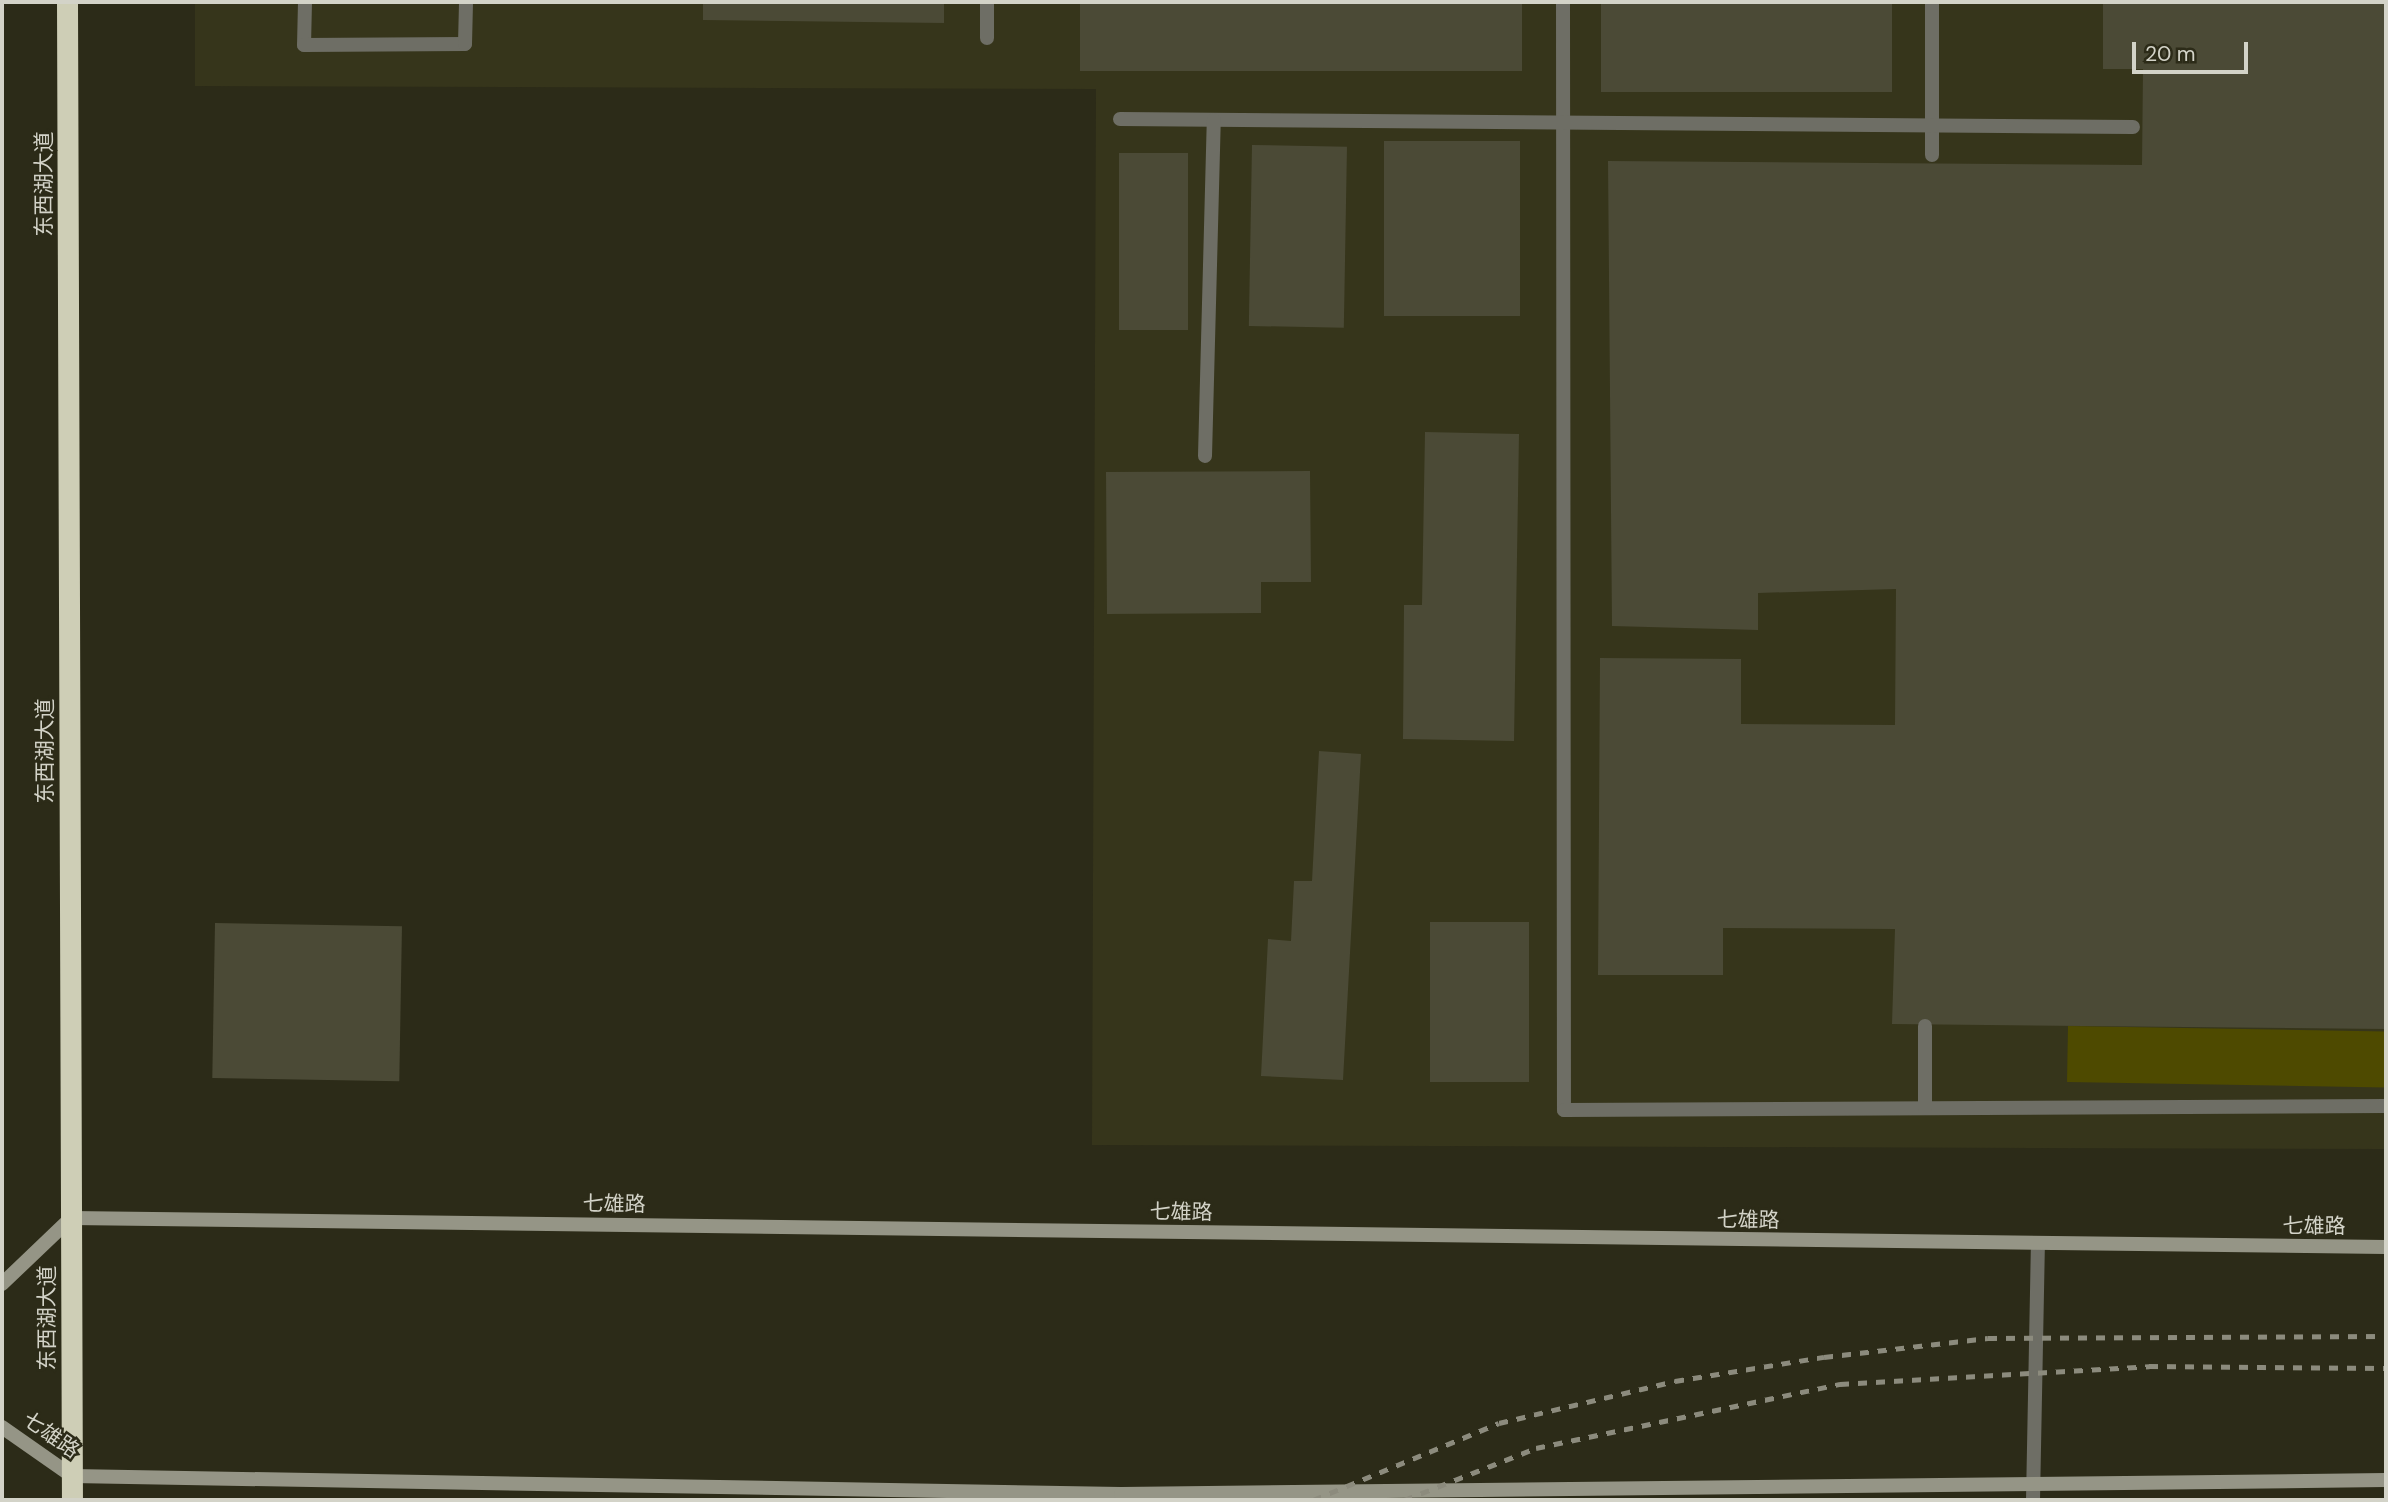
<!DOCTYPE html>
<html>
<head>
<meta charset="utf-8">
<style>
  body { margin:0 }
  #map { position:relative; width:2388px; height:1502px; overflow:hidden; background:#2c2b18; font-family:"DM Sans","Noto Sans SC",sans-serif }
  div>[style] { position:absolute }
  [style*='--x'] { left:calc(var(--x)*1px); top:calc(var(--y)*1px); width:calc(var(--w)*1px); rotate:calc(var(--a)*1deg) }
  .built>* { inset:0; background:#36351b }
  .green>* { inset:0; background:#4e4a00; transform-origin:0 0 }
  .building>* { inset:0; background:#4b4a36; transform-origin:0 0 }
  .lane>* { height:14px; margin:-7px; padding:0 7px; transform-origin:7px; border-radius:7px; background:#6e6e65 }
  .street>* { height:14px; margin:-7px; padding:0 7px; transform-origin:7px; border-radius:7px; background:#6e6e65 }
  .secondary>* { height:14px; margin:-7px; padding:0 7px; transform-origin:7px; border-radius:7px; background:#959586 }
  .highway>* { height:21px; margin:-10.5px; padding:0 10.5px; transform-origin:10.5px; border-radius:10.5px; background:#ceceb6 }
  .rail>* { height:5px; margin-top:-2.5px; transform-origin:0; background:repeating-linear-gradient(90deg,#8c8b7d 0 9px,transparent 0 18px) }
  span { translate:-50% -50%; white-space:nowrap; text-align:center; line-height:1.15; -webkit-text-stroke:5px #2c2b18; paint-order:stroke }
  .street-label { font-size:21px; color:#d3d3c8 }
  .frame { position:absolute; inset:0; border:4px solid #d3d3c8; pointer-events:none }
  .scale { position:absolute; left:2132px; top:42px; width:116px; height:32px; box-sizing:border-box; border:4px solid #d3d3c8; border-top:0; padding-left:9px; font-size:21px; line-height:24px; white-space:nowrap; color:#d3d3c8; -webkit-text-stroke:5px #2c2b18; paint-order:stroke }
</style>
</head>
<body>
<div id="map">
  <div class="built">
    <i style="clip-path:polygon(195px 2px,2386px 2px,2386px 1149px,1092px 1145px,1096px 89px,195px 86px)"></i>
  </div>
  <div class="green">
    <i style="left:2068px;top:1026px;width:318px;height:56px;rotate:1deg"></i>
  </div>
  <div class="building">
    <i style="clip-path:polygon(703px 2px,944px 2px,944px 23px,703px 20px)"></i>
    <i style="left:1080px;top:2px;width:442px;height:69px"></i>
    <i style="left:1601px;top:2px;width:291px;height:90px"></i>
    <i style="clip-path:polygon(2103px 2px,2386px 2px,2386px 1029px,1892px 1024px,1895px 929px,1723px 928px,1723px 975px,1598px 975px,1600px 658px,1741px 659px,1741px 724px,1895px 725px,1896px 589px,1758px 593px,1758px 630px,1612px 626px,1608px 161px,2142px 165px,2143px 69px,2103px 69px)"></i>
    <i style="left:1384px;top:141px;width:136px;height:175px"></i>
    <i style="left:1252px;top:145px;width:95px;height:181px;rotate:1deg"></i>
    <i style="left:1119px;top:153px;width:69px;height:177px"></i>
    <i style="clip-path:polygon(1425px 432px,1519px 434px,1514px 741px,1403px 739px,1404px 605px,1422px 605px)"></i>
    <i style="clip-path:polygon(1310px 471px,1311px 582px,1261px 582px,1261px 613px,1107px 614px,1106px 472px)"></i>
    <i style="clip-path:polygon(1319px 751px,1361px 754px,1343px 1080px,1261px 1076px,1268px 939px,1291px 941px,1294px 881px,1312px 881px)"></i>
    <i style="left:1430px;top:922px;width:99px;height:160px"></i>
    <i style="left:215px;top:923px;width:187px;height:155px;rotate:1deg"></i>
  </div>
  <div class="lane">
    <i style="--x:305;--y:2;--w:43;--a:91.3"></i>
    <i style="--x:304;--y:45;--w:161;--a:-0.4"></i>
    <i style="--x:465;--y:44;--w:42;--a:-88.6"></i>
    <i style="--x:1563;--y:2;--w:1108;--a:89.95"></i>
    <i style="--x:1564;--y:1110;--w:822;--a:-0.28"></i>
    <i style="--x:1932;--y:2;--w:153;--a:90"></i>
    <i style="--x:987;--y:38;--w:36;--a:-90"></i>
    <i style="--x:1120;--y:119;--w:1013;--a:0.45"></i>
    <i style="--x:1205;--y:456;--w:336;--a:-88.5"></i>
    <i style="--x:1925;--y:1108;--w:82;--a:-90"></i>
  </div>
  <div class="street">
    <i style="--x:2033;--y:1500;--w:255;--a:-88.9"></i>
  </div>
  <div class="secondary">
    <i style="--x:2;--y:1284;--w:95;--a:-43.7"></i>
    <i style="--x:71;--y:1218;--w:2315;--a:0.72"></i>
    <i style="--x:2;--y:1427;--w:85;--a:35"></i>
    <i style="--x:72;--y:1476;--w:1049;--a:0.98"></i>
    <i style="--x:1121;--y:1494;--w:1265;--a:-0.63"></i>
  </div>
  <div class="highway">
    <i style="--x:67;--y:2;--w:1498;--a:89.81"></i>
  </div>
  <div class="rail">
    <i style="--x:1313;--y:1500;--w:201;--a:-22.5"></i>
    <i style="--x:1499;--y:1423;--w:181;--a:-13.4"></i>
    <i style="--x:1675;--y:1381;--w:151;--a:-9.2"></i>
    <i style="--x:1824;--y:1357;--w:165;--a:-6.6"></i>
    <i style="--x:1988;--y:1338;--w:398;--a:-0.3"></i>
    <i style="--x:1404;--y:1500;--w:142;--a:-21.5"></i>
    <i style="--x:1536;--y:1448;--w:311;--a:-11.9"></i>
    <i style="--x:1840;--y:1384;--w:310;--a:-3.3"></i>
    <i style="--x:2149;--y:1366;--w:237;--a:0.5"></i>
  </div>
  <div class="street-label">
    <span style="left:44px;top:184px;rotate:-90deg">东西湖大道</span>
    <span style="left:45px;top:751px;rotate:-90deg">东西湖大道</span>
    <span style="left:614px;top:1204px;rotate:1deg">七雄路</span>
    <span style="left:1181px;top:1212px;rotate:1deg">七雄路</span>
    <span style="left:1748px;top:1220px;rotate:1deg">七雄路</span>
    <span style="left:2314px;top:1226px">七雄路</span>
    <span style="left:47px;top:1318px;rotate:-90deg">东西湖大道</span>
    <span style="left:51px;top:1435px;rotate:35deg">七雄路</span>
  </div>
  <div class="frame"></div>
  <div class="scale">20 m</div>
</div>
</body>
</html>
